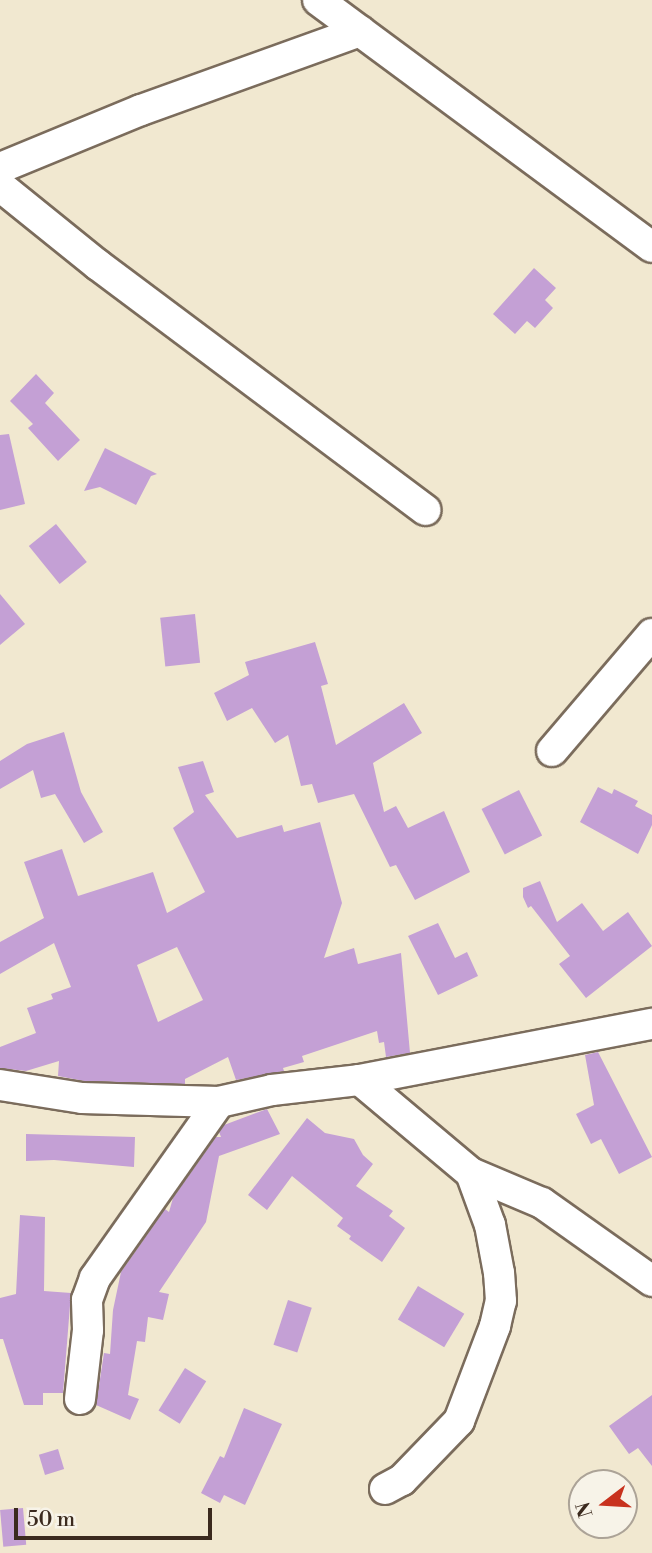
<!DOCTYPE html>
<html>
<head>
<meta charset="utf-8">
<style>
  body { margin:0 }
  #map { position:relative; width:652px; height:1553px; overflow:hidden; background:#f1e8d0; font-family:"Libre Bodoni",serif }
  div>[style] { position:absolute }
  [style*='--x'] { left:calc(var(--x)*1px); top:calc(var(--y)*1px); width:calc(var(--w)*1px); rotate:calc(var(--a)*1deg) }
  .building>* { inset:0; background:#c4a0d5; transform-origin:0 0 }
  .roads { filter:drop-shadow(2px 0 #7b6c5c) drop-shadow(-2px 0 #7b6c5c) drop-shadow(0 2px #7b6c5c) drop-shadow(0 -2px #7b6c5c) }
  .street>* { height:30px; margin:-15px; padding:0 15px; transform-origin:15px; border-radius:15px; background:#fff }
  span { translate:-50% -50%; white-space:nowrap; text-align:center; line-height:1.15; -webkit-text-stroke:6px #f7f3e8; paint-order:stroke }
  .north { position:absolute; left:568px; top:1469px; width:70px; height:70px; box-sizing:border-box; background:#f7f3e8; border:2px solid #aca397; border-radius:50%; rotate:253deg; font-size:19px; font-weight:700; line-height:28px; text-align:center; color:#3b2a1e }
  .north::after { content:''; display:block; margin:auto; width:24px; height:32px; background:#c8321e; clip-path:polygon(50% 0,100% 100%,50% 72%,0 100%) }
  .scale { position:absolute; left:14px; top:1508px; width:198px; height:32px; box-sizing:border-box; border:4px solid #3b2a1e; border-top:0; padding-left:9px; font-size:21px; line-height:24px; white-space:nowrap; color:#3b2a1e; -webkit-text-stroke:5px #f7f3e8; paint-order:stroke }
</style>
</head>
<body>
<div id="map">
  <div class="building">
    <i style="clip-path:polygon(534px 268px,556px 288px,545px 300px,553px 308px,535px 328px,527px 321px,515px 334px,493px 314px)"></i>
    <i style="clip-path:polygon(36px 374px,54px 393px,45px 403px,80px 440px,58px 461px,28px 428px,33px 424px,10px 401px)"></i>
    <i style="clip-path:polygon(9px 434px,25px 504px,0 510px,0 435px)"></i>
    <i style="clip-path:polygon(105px 448px,157px 474px,151px 476px,136px 505px,100px 487px,84px 491px)"></i>
    <i style="left:56px;top:524px;width:49px;height:35px;rotate:51deg"></i>
    <i style="clip-path:polygon(0 594px,25px 624px,0 645px)"></i>
    <i style="left:195px;top:614px;width:49px;height:35px;rotate:84deg"></i>
    <i style="clip-path:polygon(315px 642px,328px 684px,321px 686px,336px 745px,404px 703px,422px 733px,373px 763px,384px 812px,396px 806px,408px 828px,444px 811px,470px 872px,415px 900px,396px 865px,390px 867px,354px 794px,318px 803px,312px 784px,301px 786px,288px 735px,275px 743px,252px 708px,227px 721px,214px 693px,249px 675px,245px 662px)"></i>
    <i style="clip-path:polygon(64px 732px,81px 792px,103px 832px,84px 843px,55px 794px,41px 798px,33px 770px,0 789px,0 761px,27px 744px)"></i>
    <i style="clip-path:polygon(evenodd,203px 761px,214px 792px,205px 795px,237px 838px,282px 825px,284px 832px,320px 822px,342px 903px,324px 958px,354px 948px,358px 964px,401px 953px,410px 1053px,386px 1057px,384px 1042px,379px 1043px,377px 1031px,302px 1056px,304px 1062px,283px 1068px,284px 1071px,236px 1080px,228px 1057px,185px 1079px,185px 1084px,84px 1081px,58px 1076px,59px 1061px,26px 1071px,0 1068px,0 1047px,36px 1033px,27px 1008px,53px 999px,51px 994px,71px 987px,54px 943px,0 974px,0 942px,44px 918px,24px 862px,62px 849px,78px 896px,153px 872px,167px 913px,205px 892px,173px 828px,194px 812px,178px 767px,203px 761px,177px 947px,203px 1000px,158px 1022px,137px 965px,177px 947px)"></i>
    <i style="clip-path:polygon(598px 787px,612px 794px,614px 789px,638px 801px,635px 806px,652px 815px,652px 825px,638px 854px,580px 822px)"></i>
    <i style="left:519px;top:790px;width:51px;height:42px;rotate:63deg"></i>
    <i style="clip-path:polygon(540px 881px,557px 922px,582px 903px,603px 931px,628px 912px,652px 946px,586px 998px,559px 964px,570px 956px,531px 906px,528px 908px,523px 897px,523px 888px)"></i>
    <i style="clip-path:polygon(438px 923px,455px 958px,467px 952px,478px 976px,438px 995px,408px 936px)"></i>
    <i style="clip-path:polygon(598px 1052px,652px 1157px,619px 1174px,601px 1139px,591px 1144px,576px 1114px,594px 1105px,585px 1055px)"></i>
    <i style="clip-path:polygon(267px 1109px,280px 1134px,219px 1156px,206px 1222px,159px 1292px,169px 1294px,163px 1320px,148px 1317px,145px 1342px,137px 1341px,128px 1395px,139px 1399px,130px 1420px,96px 1405px,104px 1353px,110px 1354px,113px 1310px,121px 1272px,165px 1209px,169px 1212px,173px 1198px,216px 1137px,221px 1137px,219px 1132px,224px 1125px)"></i>
    <i style="clip-path:polygon(307px 1118px,325px 1133px,354px 1139px,363px 1155px,373px 1164px,356px 1186px,393px 1211px,389px 1216px,405px 1228px,382px 1262px,349px 1239px,351px 1236px,337px 1226px,343px 1218px,292px 1176px,267px 1210px,248px 1195px)"></i>
    <i style="clip-path:polygon(26px 1134px,135px 1137px,134px 1167px,54px 1160px,26px 1161px)"></i>
    <i style="clip-path:polygon(20px 1215px,45px 1217px,44px 1291px,71px 1293px,63px 1393px,43px 1393px,43px 1405px,24px 1405px,3px 1339px,0 1339px,0 1298px,16px 1294px)"></i>
    <i style="left:418px;top:1286px;width:54px;height:39px;rotate:31deg"></i>
    <i style="left:288px;top:1300px;width:25px;height:47px;rotate:18deg"></i>
    <i style="left:185px;top:1368px;width:25px;height:50px;rotate:32deg"></i>
    <i style="clip-path:polygon(652px 1395px,652px 1466px,638px 1448px,629px 1454px,609px 1426px)"></i>
    <i style="clip-path:polygon(244px 1408px,282px 1424px,245px 1505px,224px 1495px,220px 1503px,201px 1493px,220px 1456px,224px 1458px)"></i>
    <i style="left:58px;top:1449px;width:21px;height:20px;rotate:73deg"></i>
    <i style="left:23px;top:1508px;width:37px;height:23px;rotate:85deg"></i>
  </div>
  <div class="roads">
    <div class="street">
      <i style="--x:318;--y:0;--w:415;--a:36.5"></i>
      <i style="--x:0;--y:168;--w:152;--a:-22.4"></i>
      <i style="--x:141;--y:110;--w:233;--a:-19.8"></i>
      <i style="--x:0;--y:186;--w:126;--a:38.9"></i>
      <i style="--x:98;--y:265;--w:409;--a:36.8"></i>
      <i style="--x:552;--y:751;--w:154;--a:-49.5"></i>
      <i style="--x:360;--y:1080;--w:145;--a:40"></i>
      <i style="--x:471;--y:1173;--w:77;--a:22.9"></i>
      <i style="--x:542;--y:1203;--w:135;--a:35.3"></i>
      <i style="--x:0;--y:1085;--w:83;--a:9"></i>
      <i style="--x:82;--y:1098;--w:137;--a:1.7"></i>
      <i style="--x:219;--y:1102;--w:54;--a:-12.8"></i>
      <i style="--x:272;--y:1090;--w:89;--a:-6.5"></i>
      <i style="--x:360;--y:1080;--w:297;--a:-10.9"></i>
      <i style="--x:80;--y:1399;--w:69;--a:-83.4"></i>
      <i style="--x:88;--y:1330;--w:30;--a:-92"></i>
      <i style="--x:87;--y:1300;--w:23;--a:-70"></i>
      <i style="--x:95;--y:1278;--w:215;--a:-54.8"></i>
      <i style="--x:385;--y:1489;--w:19;--a:-28"></i>
      <i style="--x:402;--y:1480;--w:82;--a:-46"></i>
      <i style="--x:459;--y:1421;--w:102;--a:-69.2"></i>
      <i style="--x:495;--y:1326;--w:26;--a:-77"></i>
      <i style="--x:501;--y:1301;--w:28;--a:-94"></i>
      <i style="--x:499;--y:1273;--w:49;--a:-100.6"></i>
      <i style="--x:490;--y:1225;--w:55;--a:-110.1"></i>
    </div>
  </div>
  <div class="north">N</div>
  <div class="scale">50 m</div>
</div>
</body>
</html>
